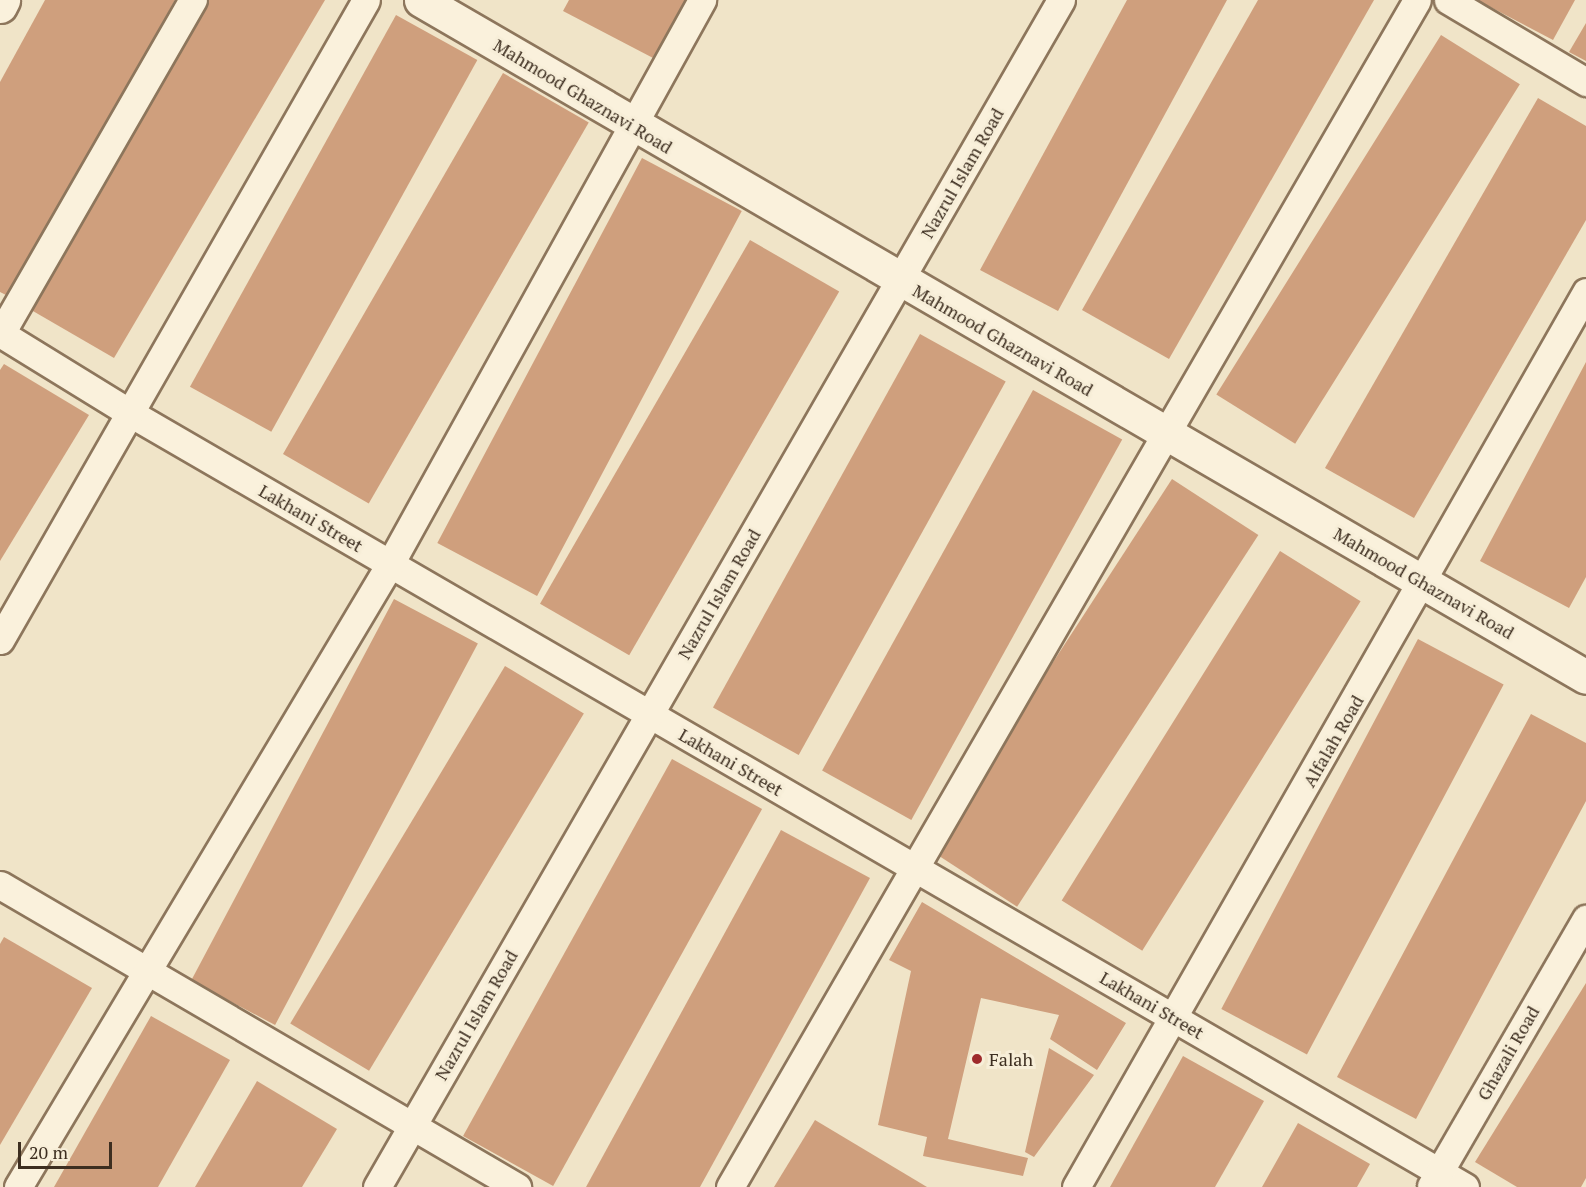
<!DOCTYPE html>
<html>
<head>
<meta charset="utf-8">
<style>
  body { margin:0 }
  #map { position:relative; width:1586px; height:1187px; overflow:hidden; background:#f0e4c8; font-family:"PT Serif",serif }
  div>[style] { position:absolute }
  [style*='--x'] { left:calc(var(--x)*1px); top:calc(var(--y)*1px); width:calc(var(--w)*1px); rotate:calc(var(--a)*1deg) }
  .building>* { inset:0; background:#cf9f7d; transform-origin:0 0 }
  .roads { filter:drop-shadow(2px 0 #8d765c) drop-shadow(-2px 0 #8d765c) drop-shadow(0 2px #8d765c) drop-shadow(0 -2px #8d765c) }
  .minor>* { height:27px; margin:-13.5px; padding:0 13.5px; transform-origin:13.5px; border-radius:13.5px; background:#faf1dc }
  .tertiary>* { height:33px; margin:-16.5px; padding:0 16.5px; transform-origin:16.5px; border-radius:16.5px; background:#faf1dc }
  .secondary>* { height:33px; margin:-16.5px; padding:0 16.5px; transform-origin:16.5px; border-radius:16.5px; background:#faf1dc }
  .dots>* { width:16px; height:16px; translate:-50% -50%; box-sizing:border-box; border:3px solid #f7eed8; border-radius:50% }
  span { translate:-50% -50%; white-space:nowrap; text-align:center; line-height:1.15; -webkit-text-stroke:6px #f7eed8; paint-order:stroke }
  .street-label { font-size:18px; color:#3d2e20 }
  .poi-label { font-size:18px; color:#3d2e20 }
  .left { translate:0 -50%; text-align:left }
  .scale { position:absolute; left:18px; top:1142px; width:94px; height:27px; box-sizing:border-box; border:3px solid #3d2e20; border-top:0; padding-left:8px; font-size:18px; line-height:21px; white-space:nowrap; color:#3d2e20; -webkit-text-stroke:4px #f7eed8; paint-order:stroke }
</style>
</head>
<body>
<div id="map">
  <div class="building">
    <i style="clip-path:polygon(45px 0,175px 0,12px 298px,0 292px,0 82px)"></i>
    <i style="clip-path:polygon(205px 0,325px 0,114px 358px,26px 307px)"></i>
    <i style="clip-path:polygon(569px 0,687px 0,655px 59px,563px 11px)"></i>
    <i style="clip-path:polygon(1127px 0,1227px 0,1058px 311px,980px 270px)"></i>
    <i style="clip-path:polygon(1258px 0,1374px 0,1169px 359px,1082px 310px)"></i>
    <i style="clip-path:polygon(1477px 0,1575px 0,1553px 40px)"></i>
    <i style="left:396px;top:15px;width:93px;height:425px;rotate:29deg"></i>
    <i style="clip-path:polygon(1586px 23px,1586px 61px,1569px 52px)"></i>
    <i style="left:1441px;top:35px;width:93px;height:424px;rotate:32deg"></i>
    <i style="left:503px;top:73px;width:99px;height:440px;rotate:30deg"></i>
    <i style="clip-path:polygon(1538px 98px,1586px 126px,1586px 220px,1414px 518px,1325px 468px)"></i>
    <i style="left:642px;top:158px;width:113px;height:436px;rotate:28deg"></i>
    <i style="left:750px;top:240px;width:103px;height:420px;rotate:30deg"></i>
    <i style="left:920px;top:334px;width:98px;height:427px;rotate:29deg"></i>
    <i style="clip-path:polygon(1586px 362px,1586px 577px,1569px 608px,1480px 561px)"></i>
    <i style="clip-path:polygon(4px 364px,89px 415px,0 561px,0 370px)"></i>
    <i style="left:1033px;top:390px;width:102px;height:435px;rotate:29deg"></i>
    <i style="left:1172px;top:479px;width:103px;height:443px;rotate:33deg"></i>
    <i style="left:1280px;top:551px;width:95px;height:412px;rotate:32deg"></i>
    <i style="left:394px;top:599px;width:95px;height:432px;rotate:28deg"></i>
    <i style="left:1418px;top:639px;width:97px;height:419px;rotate:28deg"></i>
    <i style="left:505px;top:666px;width:92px;height:417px;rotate:31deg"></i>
    <i style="clip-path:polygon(1531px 714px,1586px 743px,1586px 801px,1416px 1119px,1337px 1077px)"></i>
    <i style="left:672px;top:759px;width:103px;height:431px;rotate:29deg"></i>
    <i style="clip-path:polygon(781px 830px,870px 878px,836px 940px,700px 1187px,586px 1187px)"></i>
    <i style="clip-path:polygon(922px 902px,1126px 1023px,1097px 1070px,1050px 1039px,1059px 1015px,981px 998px,948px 1139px,1028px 1158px,1023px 1176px,923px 1156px,927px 1137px,878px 1125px,911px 971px,889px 960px)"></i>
    <i style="clip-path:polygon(4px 937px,92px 988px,0 1145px,0 944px)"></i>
    <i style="clip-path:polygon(1586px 983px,1586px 1178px,1581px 1187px,1517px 1187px,1475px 1162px)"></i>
    <i style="clip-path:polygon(151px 1016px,230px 1060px,158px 1187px,54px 1187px)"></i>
    <i style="clip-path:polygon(1049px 1048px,1094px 1075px,1034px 1157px,1025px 1152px)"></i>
    <i style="clip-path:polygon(1183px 1056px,1264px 1101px,1215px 1187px,1110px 1187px)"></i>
    <i style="clip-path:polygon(257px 1081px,337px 1129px,302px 1187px,195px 1187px)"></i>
    <i style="clip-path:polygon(815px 1120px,927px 1187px,774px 1187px)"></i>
    <i style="clip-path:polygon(1298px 1123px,1370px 1164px,1357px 1187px,1262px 1187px)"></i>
  </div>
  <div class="roads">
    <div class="minor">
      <i style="--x:1448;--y:0;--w:161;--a:30.7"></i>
      <i style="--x:0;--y:333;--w:153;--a:31.6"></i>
      <i style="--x:130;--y:413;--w:1543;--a:30.1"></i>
      <i style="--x:0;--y:335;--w:387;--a:-60.1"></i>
      <i style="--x:0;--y:640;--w:737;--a:-60.24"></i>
      <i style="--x:0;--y:885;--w:599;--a:30.29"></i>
      <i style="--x:1431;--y:1186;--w:309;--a:-59.9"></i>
      <i style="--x:18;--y:1187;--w:726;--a:-59.16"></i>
      <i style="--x:390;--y:564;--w:645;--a:-61.05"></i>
      <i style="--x:377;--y:1187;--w:1370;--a:-60.05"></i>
      <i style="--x:730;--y:1187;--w:1371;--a:-59.94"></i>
      <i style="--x:1076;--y:1187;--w:1030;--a:-60.32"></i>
    </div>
    <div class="tertiary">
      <i style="--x:421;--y:0;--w:1347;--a:30.16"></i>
    </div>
    <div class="secondary">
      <i style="--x:0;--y:6;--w:7;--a:-63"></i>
    </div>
  </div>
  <div class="dots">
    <i style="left:977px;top:1059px;background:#9e2a2b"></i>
  </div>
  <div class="street-label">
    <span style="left:583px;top:96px;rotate:31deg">Mahmood Ghaznavi Road</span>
    <span style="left:962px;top:173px;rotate:-60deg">Nazrul Islam Road</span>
    <span style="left:1003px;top:340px;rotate:30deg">Mahmood Ghaznavi Road</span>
    <span style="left:311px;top:518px;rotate:30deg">Lakhani Street</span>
    <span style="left:1424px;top:583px;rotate:30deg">Mahmood Ghaznavi Road</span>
    <span style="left:719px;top:594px;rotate:-60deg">Nazrul Islam Road</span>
    <span style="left:1333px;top:741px;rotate:-60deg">Alfalah Road</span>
    <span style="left:731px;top:762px;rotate:30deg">Lakhani Street</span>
    <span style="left:1152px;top:1005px;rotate:30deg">Lakhani Street</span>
    <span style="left:476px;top:1015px;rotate:-60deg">Nazrul Islam Road</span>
    <span style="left:1508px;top:1053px;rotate:-60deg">Ghazali Road</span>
  </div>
  <div class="poi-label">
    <span class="left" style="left:989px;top:1059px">Falah</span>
  </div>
  <div class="scale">20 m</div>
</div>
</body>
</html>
